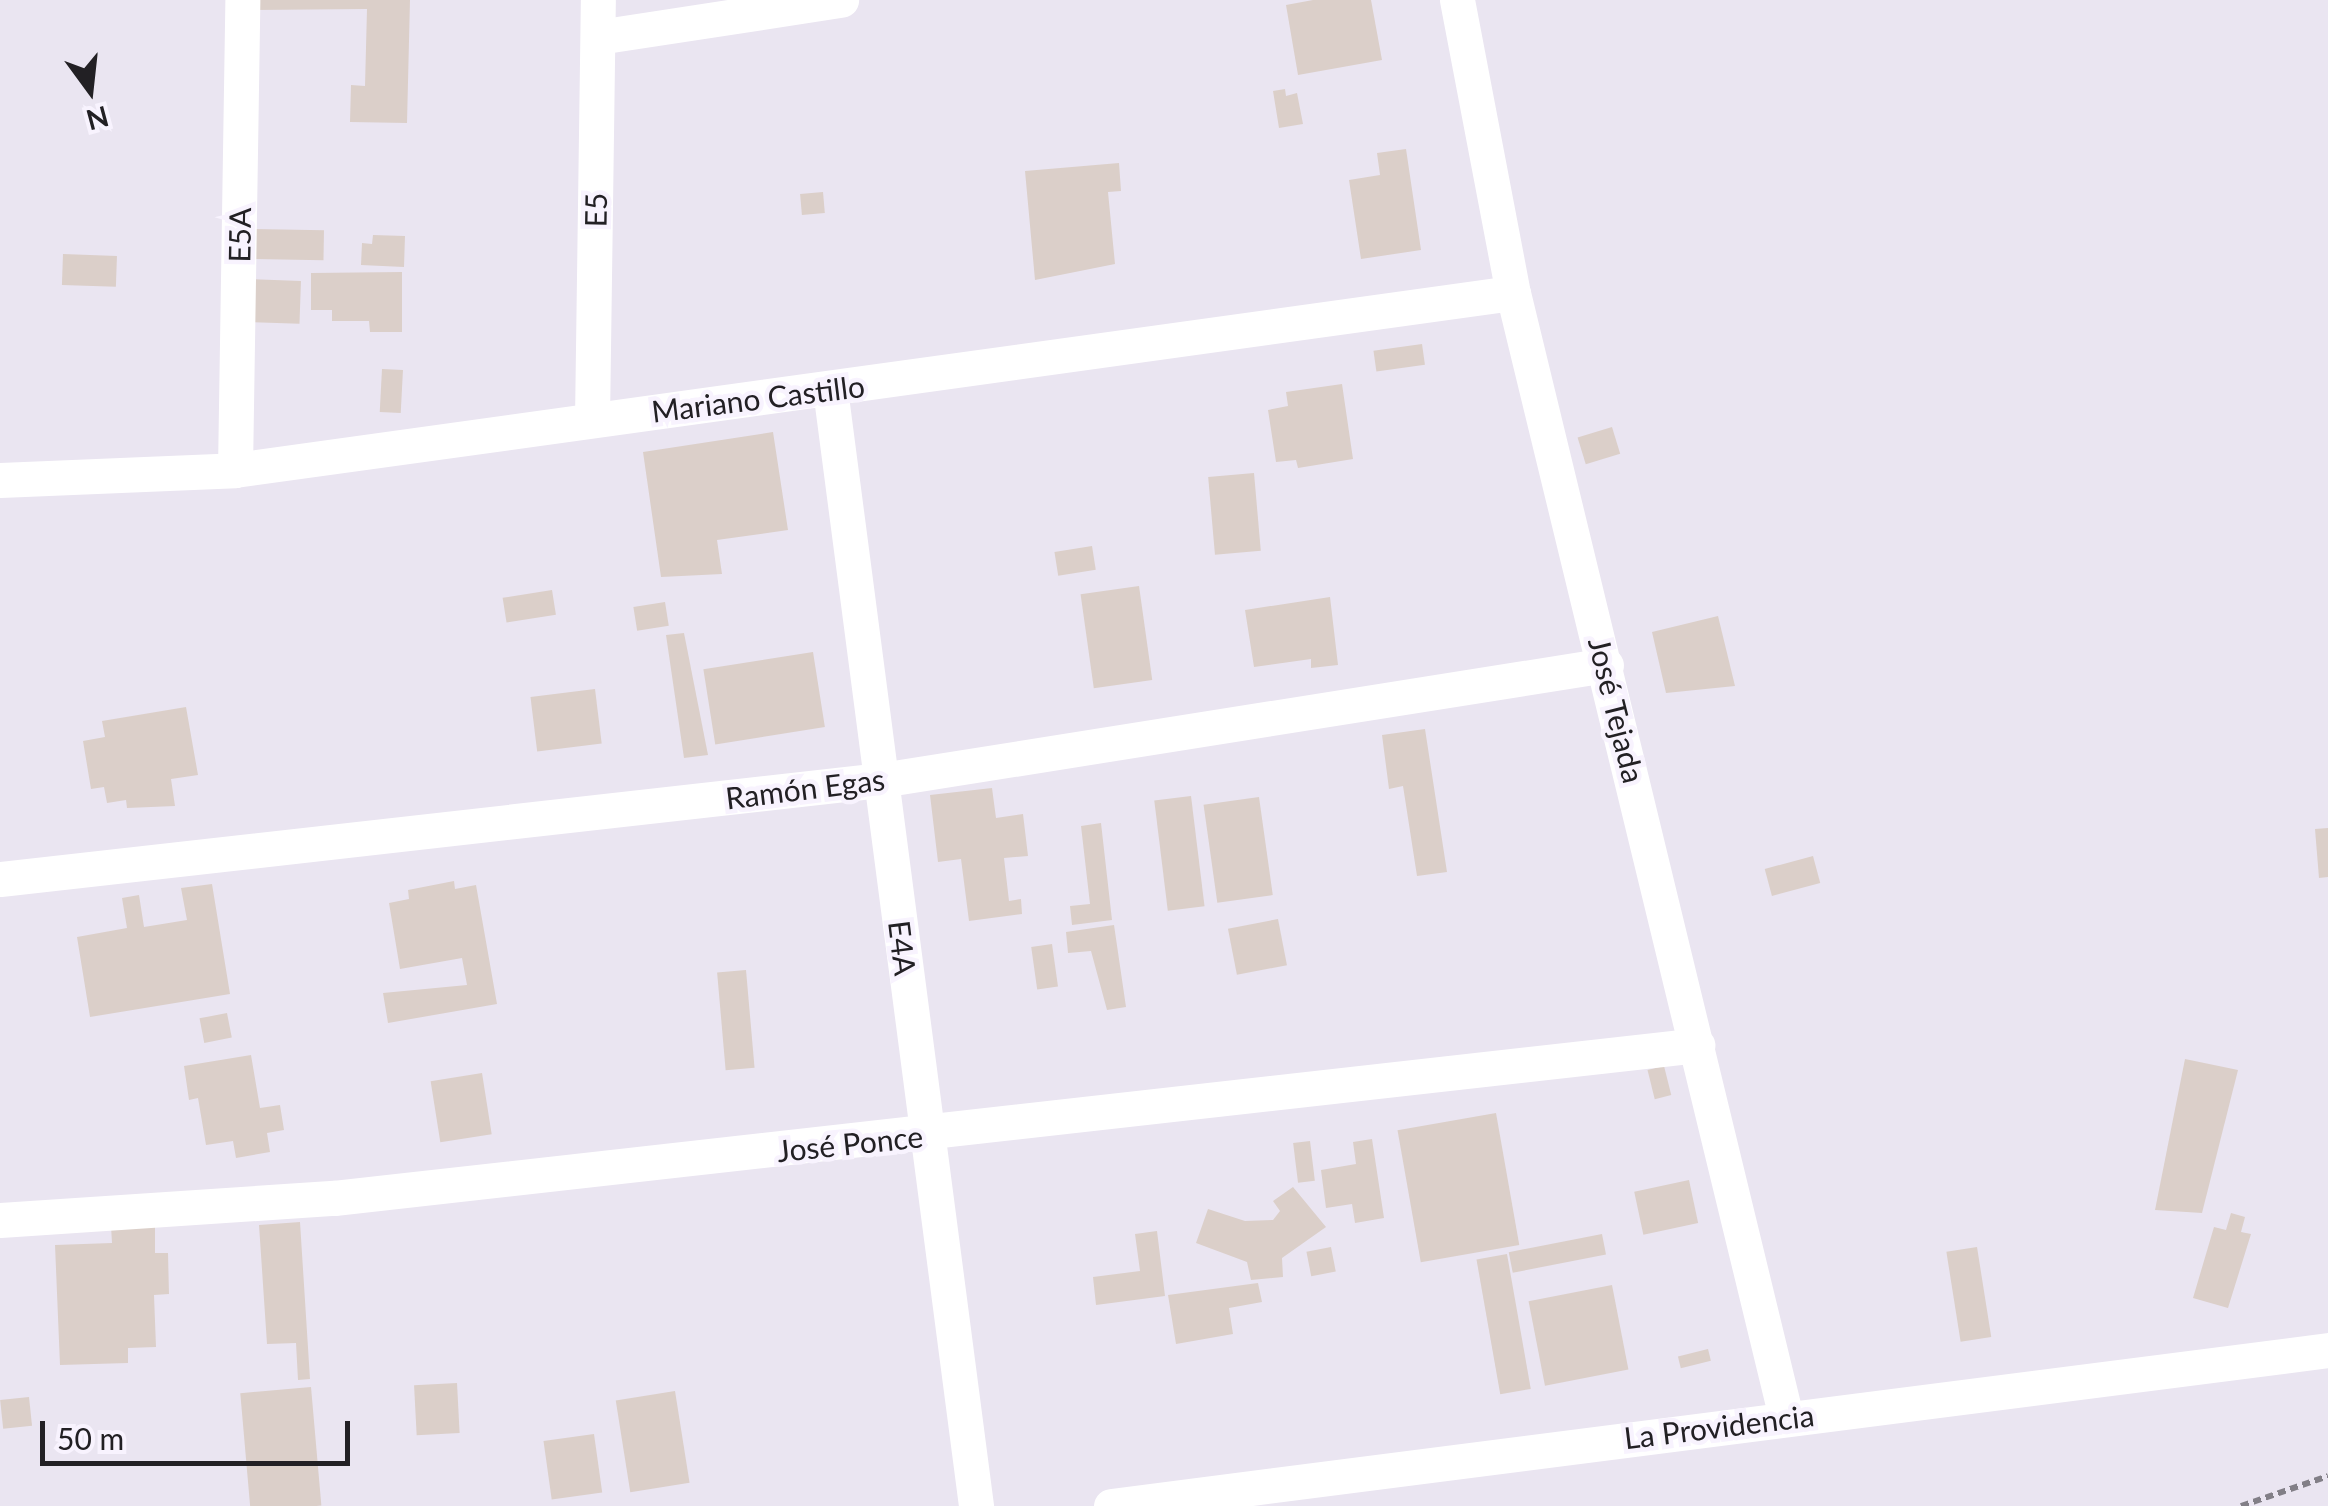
<!DOCTYPE html>
<html>
<head>
<meta charset="utf-8">
<style>
  body { margin:0 }
  #map { position:relative; width:2328px; height:1506px; overflow:hidden; background:#eae5f1; font-family:Lato,sans-serif }
  div>[style] { position:absolute }
  [style*='--x'] { left:calc(var(--x)*1px); top:calc(var(--y)*1px); width:calc(var(--w)*1px); rotate:calc(var(--a)*1deg) }
  .building>* { inset:0; background:#dbcfc9; transform-origin:0 0 }
  .path>* { height:6px; margin-top:-3px; transform-origin:0; background:repeating-linear-gradient(90deg,#827f87 0 8px,transparent 0 13px) }
  .street>* { height:35px; margin:-17.5px; padding:0 17.5px; transform-origin:17.5px; border-radius:17.5px; background:#fff }
  span { translate:-50% -50%; white-space:nowrap; text-align:center; line-height:1.15; -webkit-text-stroke:9px #f8f3fe; paint-order:stroke }
  .street-label { font-size:30px; color:#222024 }
  .north { position:absolute; left:40px; top:40px; width:100px; height:100px; -webkit-text-stroke:8px #f8f3fe; paint-order:stroke; rotate:165deg; font-size:28px; font-weight:700; line-height:40px; text-align:center; color:#222024 }
  .north::after { content:''; display:block; margin:auto; width:35px; height:45px; background:#222024; clip-path:polygon(50% 0,100% 100%,50% 72%,0 100%) }
  .scale { position:absolute; left:40px; top:1421px; width:310px; height:45px; box-sizing:border-box; border:5px solid #222024; border-top:0; padding-left:12px; font-size:30px; line-height:35px; white-space:nowrap; color:#222024; -webkit-text-stroke:8px #f8f3fe; paint-order:stroke }
</style>
</head>
<body>
<div id="map">
  <div class="building">
    <i style="clip-path:polygon(254px 0,410px 0,407px 123px,350px 122px,351px 85px,365px 86px,367px 9px,253px 10px)"></i>
    <i style="clip-path:polygon(1313px 0,1371px 0,1382px 60px,1298px 75px,1286px 5px)"></i>
    <i style="clip-path:polygon(1285px 89px,1286px 96px,1297px 93px,1303px 124px,1279px 128px,1273px 91px)"></i>
    <i style="clip-path:polygon(1406px 149px,1421px 250px,1361px 259px,1349px 180px,1380px 175px,1377px 153px)"></i>
    <i style="clip-path:polygon(1119px 163px,1121px 191px,1108px 192px,1115px 264px,1035px 280px,1025px 171px)"></i>
    <i style="left:823px;top:192px;width:21px;height:23px;rotate:85deg"></i>
    <i style="left:249px;top:229px;width:75px;height:30px;rotate:1deg"></i>
    <i style="clip-path:polygon(373px 235px,405px 236px,404px 267px,361px 265px,362px 243px,372px 244px)"></i>
    <i style="left:63px;top:254px;width:54px;height:31px;rotate:2deg"></i>
    <i style="clip-path:polygon(402px 272px,402px 332px,370px 332px,369px 321px,332px 321px,332px 310px,311px 310px,311px 273px)"></i>
    <i style="left:247px;top:279px;width:54px;height:43px;rotate:2deg"></i>
    <i style="left:1422px;top:344px;width:21px;height:49px;rotate:82deg"></i>
    <i style="left:382px;top:369px;width:21px;height:43px;rotate:3deg"></i>
    <i style="clip-path:polygon(1342px 384px,1353px 459px,1298px 468px,1296px 460px,1276px 462px,1268px 410px,1288px 406px,1286px 392px)"></i>
    <i style="left:1612px;top:427px;width:28px;height:36px;rotate:73deg"></i>
    <i style="clip-path:polygon(773px 432px,788px 530px,717px 540px,722px 574px,661px 577px,643px 452px)"></i>
    <i style="left:1254px;top:473px;width:78px;height:46px;rotate:85deg"></i>
    <i style="left:1092px;top:546px;width:24px;height:38px;rotate:81deg"></i>
    <i style="left:1139px;top:586px;width:95px;height:59px;rotate:82deg"></i>
    <i style="left:552px;top:590px;width:25px;height:50px;rotate:81deg"></i>
    <i style="clip-path:polygon(1330px 597px,1338px 665px,1311px 668px,1311px 659px,1254px 667px,1245px 610px)"></i>
    <i style="left:665px;top:602px;width:24px;height:32px;rotate:81deg"></i>
    <i style="clip-path:polygon(1718px 616px,1735px 686px,1666px 693px,1652px 632px)"></i>
    <i style="clip-path:polygon(684px 633px,708px 755px,684px 758px,666px 635px)"></i>
    <i style="left:813px;top:652px;width:76px;height:111px;rotate:81deg"></i>
    <i style="left:595px;top:689px;width:55px;height:65px;rotate:83deg"></i>
    <i style="clip-path:polygon(186px 707px,198px 775px,171px 779px,175px 806px,127px 808px,126px 800px,107px 803px,104px 787px,91px 789px,83px 741px,105px 737px,102px 721px)"></i>
    <i style="clip-path:polygon(1425px 729px,1447px 872px,1417px 876px,1403px 786px,1389px 789px,1382px 735px)"></i>
    <i style="clip-path:polygon(992px 788px,996px 818px,1023px 814px,1028px 856px,1004px 858px,1009px 901px,1021px 899px,1022px 914px,969px 921px,961px 859px,938px 862px,930px 795px)"></i>
    <i style="left:1191px;top:796px;width:111px;height:37px;rotate:83deg"></i>
    <i style="left:1259px;top:797px;width:99px;height:56px;rotate:82deg"></i>
    <i style="clip-path:polygon(1101px 823px,1112px 920px,1072px 925px,1070px 906px,1090px 904px,1081px 826px)"></i>
    <i style="clip-path:polygon(2328px 828px,2328px 877px,2319px 878px,2315px 829px)"></i>
    <i style="left:1813px;top:856px;width:28px;height:50px;rotate:75deg"></i>
    <i style="clip-path:polygon(454px 881px,455px 889px,476px 885px,497px 1004px,388px 1023px,383px 993px,467px 985px,462px 958px,400px 969px,389px 903px,409px 899px,408px 890px)"></i>
    <i style="clip-path:polygon(212px 884px,230px 994px,90px 1017px,77px 937px,127px 928px,122px 898px,139px 895px,144px 927px,187px 920px,181px 888px)"></i>
    <i style="left:1278px;top:919px;width:47px;height:51px;rotate:79deg"></i>
    <i style="clip-path:polygon(1114px 925px,1126px 1007px,1107px 1010px,1091px 951px,1068px 953px,1066px 932px)"></i>
    <i style="left:1052px;top:944px;width:43px;height:21px;rotate:82deg"></i>
    <i style="left:746px;top:970px;width:98px;height:29px;rotate:85deg"></i>
    <i style="left:227px;top:1013px;width:25px;height:28px;rotate:79deg"></i>
    <i style="clip-path:polygon(251px 1055px,260px 1108px,280px 1105px,284px 1130px,267px 1133px,270px 1152px,236px 1158px,233px 1141px,206px 1145px,198px 1098px,189px 1100px,184px 1066px)"></i>
    <i style="clip-path:polygon(2185px 1059px,2238px 1070px,2202px 1213px,2155px 1210px)"></i>
    <i style="left:1664px;top:1066px;width:30px;height:17px;rotate:76deg"></i>
    <i style="left:482px;top:1073px;width:62px;height:52px;rotate:81deg"></i>
    <i style="left:1496px;top:1113px;width:134px;height:100px;rotate:80deg"></i>
    <i style="clip-path:polygon(1372px 1139px,1384px 1218px,1355px 1223px,1352px 1204px,1326px 1208px,1321px 1170px,1356px 1164px,1353px 1142px)"></i>
    <i style="left:1310px;top:1141px;width:40px;height:17px;rotate:83deg"></i>
    <i style="left:1689px;top:1180px;width:44px;height:56px;rotate:78deg"></i>
    <i style="clip-path:polygon(1293px 1187px,1326px 1227px,1282px 1258px,1283px 1277px,1251px 1280px,1247px 1262px,1196px 1243px,1208px 1209px,1245px 1221px,1273px 1220px,1280px 1211px,1273px 1201px)"></i>
    <i style="clip-path:polygon(2231px 1213px,2245px 1217px,2241px 1232px,2251px 1234px,2228px 1308px,2193px 1298px,2214px 1227px,2226px 1230px)"></i>
    <i style="clip-path:polygon(300px 1222px,310px 1379px,298px 1380px,296px 1343px,267px 1344px,259px 1225px)"></i>
    <i style="clip-path:polygon(155px 1224px,155px 1253px,168px 1253px,169px 1294px,154px 1295px,156px 1347px,128px 1348px,128px 1363px,60px 1365px,55px 1245px,112px 1243px,111px 1226px)"></i>
    <i style="clip-path:polygon(1157px 1231px,1165px 1296px,1096px 1305px,1093px 1277px,1140px 1271px,1135px 1234px)"></i>
    <i style="left:1602px;top:1234px;width:21px;height:95px;rotate:79deg"></i>
    <i style="left:1331px;top:1247px;width:25px;height:25px;rotate:79deg"></i>
    <i style="left:1977px;top:1247px;width:91px;height:31px;rotate:81deg"></i>
    <i style="left:1507px;top:1254px;width:137px;height:31px;rotate:80deg"></i>
    <i style="clip-path:polygon(1258px 1283px,1262px 1302px,1229px 1308px,1233px 1334px,1176px 1344px,1168px 1295px)"></i>
    <i style="left:1612px;top:1285px;width:86px;height:85px;rotate:79deg"></i>
    <i style="left:1708px;top:1349px;width:12px;height:31px;rotate:76deg"></i>
    <i style="left:457px;top:1383px;width:50px;height:43px;rotate:87deg"></i>
    <i style="left:311px;top:1387px;width:119px;height:71px;rotate:85deg"></i>
    <i style="left:675px;top:1391px;width:93px;height:60px;rotate:81deg"></i>
    <i style="left:29px;top:1397px;width:29px;height:29px;rotate:84deg"></i>
    <i style="left:594px;top:1434px;width:59px;height:51px;rotate:82deg"></i>
  </div>
  <div class="path">
    <i style="--x:2241;--y:1506;--w:92;--a:-19"></i>
  </div>
  <div class="street">
    <i style="--x:1457;--y:0;--w:298;--a:79.2"></i>
    <i style="--x:1513;--y:293;--w:1157;--a:76.35"></i>
    <i style="--x:598;--y:37;--w:246;--a:-8.7"></i>
    <i style="--x:830;--y:389;--w:1127;--a:82.55"></i>
    <i style="--x:592;--y:420;--w:420;--a:-89.2"></i>
    <i style="--x:235;--y:470;--w:470;--a:-89.1"></i>
    <i style="--x:0;--y:480;--w:235;--a:-2.4"></i>
    <i style="--x:235;--y:470;--w:1290;--a:-7.89"></i>
    <i style="--x:0;--y:879;--w:887;--a:-6.41"></i>
    <i style="--x:881;--y:780;--w:734;--a:-9.01"></i>
    <i style="--x:0;--y:1220;--w:335;--a:-3.8"></i>
    <i style="--x:334;--y:1198;--w:1372;--a:-6.4"></i>
    <i style="--x:1111;--y:1506;--w:1227;--a:-7.3"></i>
  </div>
  <div class="street-label">
    <span style="left:595px;top:210px;rotate:-89deg">E5</span>
    <span style="left:239px;top:235px;rotate:-89deg">E5A</span>
    <span style="left:758px;top:398px;rotate:-7deg">Mariano Castillo</span>
    <span style="left:1617px;top:710px;rotate:76deg">José Tejada</span>
    <span style="left:805px;top:788px;rotate:-7deg">Ramón Egas</span>
    <span style="left:903px;top:948px;rotate:83deg">E4A</span>
    <span style="left:850px;top:1143px;rotate:-6deg">José Ponce</span>
    <span style="left:1719px;top:1426px;rotate:-7deg">La Providencia</span>
  </div>
  <div class="north">N</div>
  <div class="scale">50 m</div>
</div>
</body>
</html>
